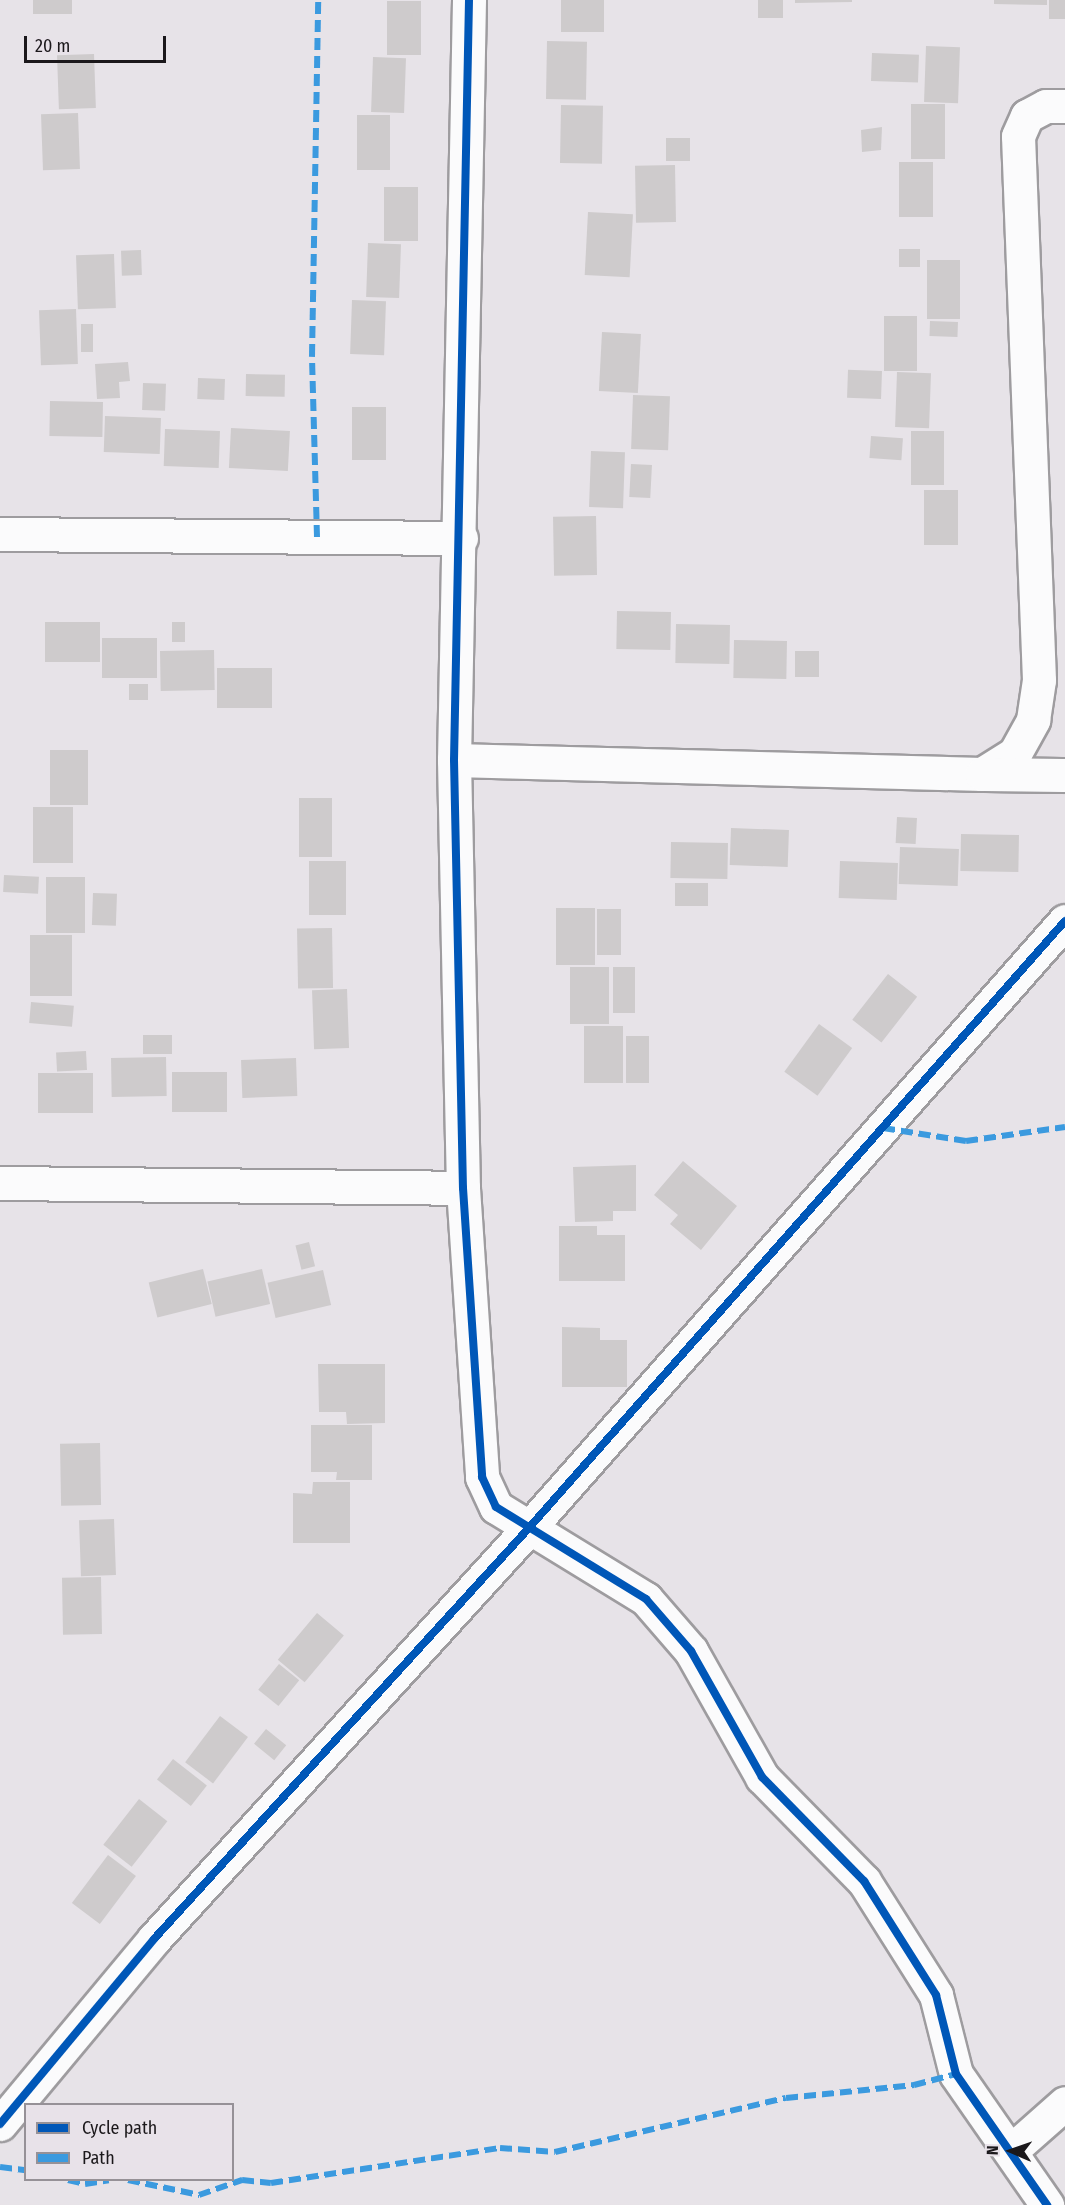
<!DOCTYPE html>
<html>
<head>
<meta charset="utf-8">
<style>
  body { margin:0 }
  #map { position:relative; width:1065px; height:2205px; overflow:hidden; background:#e7e3e8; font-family:"Fira Sans Condensed",sans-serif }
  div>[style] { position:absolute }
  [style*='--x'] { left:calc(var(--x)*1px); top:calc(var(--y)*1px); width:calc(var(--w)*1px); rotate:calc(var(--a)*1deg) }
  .building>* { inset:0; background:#cecbcc; transform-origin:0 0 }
  .roads { filter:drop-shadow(2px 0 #9e9c9f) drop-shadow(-2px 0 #9e9c9f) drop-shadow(0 2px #9e9c9f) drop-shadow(0 -2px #9e9c9f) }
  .minor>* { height:33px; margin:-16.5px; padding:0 16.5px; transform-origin:16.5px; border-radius:16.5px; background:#fbfbfc }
  .quiet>* { height:6px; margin-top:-3px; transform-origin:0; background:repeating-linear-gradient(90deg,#3b9adf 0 12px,transparent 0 18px) }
  .cycleway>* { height:8px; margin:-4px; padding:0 4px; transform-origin:4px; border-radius:4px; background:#0057b8 }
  span { translate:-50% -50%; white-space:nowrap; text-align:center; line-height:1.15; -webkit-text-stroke:4.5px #e8e2e9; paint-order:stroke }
  .legend { position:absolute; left:24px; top:2103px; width:210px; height:78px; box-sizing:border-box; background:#e8e2e9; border:2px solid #969197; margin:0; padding:8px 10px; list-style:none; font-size:18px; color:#1b181b }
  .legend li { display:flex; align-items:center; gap:12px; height:30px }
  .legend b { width:30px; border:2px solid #969197 }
  .north { position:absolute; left:981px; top:2121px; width:60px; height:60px; -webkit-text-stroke:4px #e8e2e9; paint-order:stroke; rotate:272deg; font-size:16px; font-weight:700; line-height:24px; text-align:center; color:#1b181b }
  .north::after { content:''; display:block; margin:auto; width:21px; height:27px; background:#1b181b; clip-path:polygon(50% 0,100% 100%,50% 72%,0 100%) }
  .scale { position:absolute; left:24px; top:36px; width:142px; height:27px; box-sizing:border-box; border:3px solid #1b181b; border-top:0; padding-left:8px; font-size:18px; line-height:21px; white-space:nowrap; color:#1b181b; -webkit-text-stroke:4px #e8e2e9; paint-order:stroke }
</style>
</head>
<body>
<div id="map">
  <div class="building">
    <i style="left:33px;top:0;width:39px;height:14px"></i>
    <i style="left:561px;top:0;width:43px;height:32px"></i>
    <i style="left:758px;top:0;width:25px;height:18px"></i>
    <i style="clip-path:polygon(795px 0,852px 0,852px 2px,795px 3px)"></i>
    <i style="clip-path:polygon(994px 0,1047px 0,1047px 5px,994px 4px)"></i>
    <i style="left:1049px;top:0;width:16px;height:19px"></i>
    <i style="left:387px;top:1px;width:34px;height:54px"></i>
    <i style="left:547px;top:41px;width:40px;height:58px;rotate:1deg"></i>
    <i style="left:926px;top:46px;width:34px;height:56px;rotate:2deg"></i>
    <i style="left:872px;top:53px;width:47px;height:28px;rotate:2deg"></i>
    <i style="left:94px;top:54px;width:54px;height:37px;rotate:88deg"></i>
    <i style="left:373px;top:57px;width:33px;height:55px;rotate:2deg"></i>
    <i style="left:911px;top:104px;width:34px;height:55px"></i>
    <i style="left:561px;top:105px;width:42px;height:58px;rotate:1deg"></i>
    <i style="left:78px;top:113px;width:56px;height:37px;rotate:88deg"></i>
    <i style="left:357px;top:115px;width:33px;height:55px"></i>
    <i style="clip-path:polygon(882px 127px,881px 150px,862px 152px,861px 130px)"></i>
    <i style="left:690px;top:138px;width:23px;height:24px;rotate:90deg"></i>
    <i style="left:899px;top:162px;width:34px;height:55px"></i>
    <i style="left:675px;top:165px;width:57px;height:40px;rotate:89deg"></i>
    <i style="left:384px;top:187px;width:34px;height:54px"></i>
    <i style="left:588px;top:212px;width:45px;height:63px;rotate:3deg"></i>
    <i style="left:368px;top:243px;width:33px;height:54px;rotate:2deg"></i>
    <i style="left:899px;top:249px;width:21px;height:18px"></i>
    <i style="left:141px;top:250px;width:25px;height:20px;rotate:88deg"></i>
    <i style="left:114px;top:254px;width:54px;height:38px;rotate:88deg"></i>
    <i style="left:927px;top:260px;width:33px;height:59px"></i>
    <i style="left:352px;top:300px;width:34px;height:54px;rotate:2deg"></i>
    <i style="left:76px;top:309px;width:55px;height:37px;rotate:88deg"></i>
    <i style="left:884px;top:316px;width:33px;height:55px"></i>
    <i style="left:930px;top:321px;width:28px;height:15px;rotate:2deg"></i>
    <i style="left:81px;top:324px;width:12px;height:28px"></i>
    <i style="left:602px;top:332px;width:39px;height:59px;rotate:3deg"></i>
    <i style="clip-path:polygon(128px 362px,130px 381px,119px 382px,120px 398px,97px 399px,95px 364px)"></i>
    <i style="left:882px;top:371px;width:28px;height:34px;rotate:92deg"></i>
    <i style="left:897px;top:372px;width:34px;height:55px;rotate:2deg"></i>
    <i style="left:246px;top:374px;width:39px;height:22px;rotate:1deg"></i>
    <i style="left:198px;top:378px;width:27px;height:21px;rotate:2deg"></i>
    <i style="left:143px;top:383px;width:23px;height:27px;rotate:2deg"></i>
    <i style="left:633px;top:395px;width:37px;height:54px;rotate:2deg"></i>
    <i style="left:50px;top:401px;width:53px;height:35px;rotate:1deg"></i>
    <i style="left:352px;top:407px;width:34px;height:53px"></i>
    <i style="left:105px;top:416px;width:56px;height:36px;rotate:2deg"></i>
    <i style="left:231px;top:428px;width:59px;height:40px;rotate:3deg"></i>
    <i style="left:165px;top:429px;width:55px;height:37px;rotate:2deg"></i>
    <i style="left:911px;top:431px;width:33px;height:54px"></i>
    <i style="left:871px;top:436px;width:32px;height:22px;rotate:4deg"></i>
    <i style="left:591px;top:451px;width:34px;height:56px;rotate:2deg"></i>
    <i style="left:631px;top:464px;width:21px;height:33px;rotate:3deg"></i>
    <i style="left:924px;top:490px;width:34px;height:55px"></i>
    <i style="left:596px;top:516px;width:59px;height:43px;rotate:89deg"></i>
    <i style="left:617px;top:611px;width:54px;height:38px;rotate:1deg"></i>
    <i style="left:45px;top:622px;width:55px;height:40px"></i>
    <i style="left:172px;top:622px;width:13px;height:20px"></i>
    <i style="left:676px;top:624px;width:54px;height:39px;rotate:1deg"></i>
    <i style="left:102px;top:638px;width:55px;height:40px"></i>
    <i style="left:734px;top:640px;width:53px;height:38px;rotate:1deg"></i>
    <i style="left:214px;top:650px;width:40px;height:54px;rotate:89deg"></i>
    <i style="left:795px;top:651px;width:24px;height:26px"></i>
    <i style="left:217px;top:668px;width:55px;height:40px"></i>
    <i style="left:129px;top:684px;width:19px;height:16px"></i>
    <i style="left:50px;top:750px;width:38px;height:55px"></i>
    <i style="left:299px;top:798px;width:33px;height:59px"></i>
    <i style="left:33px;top:807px;width:40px;height:56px"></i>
    <i style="left:897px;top:817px;width:20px;height:26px;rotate:3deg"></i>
    <i style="left:731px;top:828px;width:58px;height:37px;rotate:2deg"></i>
    <i style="left:961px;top:834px;width:58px;height:37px;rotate:1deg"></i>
    <i style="left:671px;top:842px;width:57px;height:36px;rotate:1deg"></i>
    <i style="left:900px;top:847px;width:59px;height:37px;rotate:2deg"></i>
    <i style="left:309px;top:861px;width:37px;height:54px"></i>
    <i style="left:840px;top:861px;width:58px;height:37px;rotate:2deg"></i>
    <i style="left:4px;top:875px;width:35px;height:17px;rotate:3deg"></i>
    <i style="left:85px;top:877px;width:56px;height:39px;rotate:90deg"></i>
    <i style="left:675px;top:883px;width:33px;height:23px"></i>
    <i style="left:93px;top:893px;width:24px;height:32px;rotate:2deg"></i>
    <i style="left:556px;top:908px;width:39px;height:57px"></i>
    <i style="left:597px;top:909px;width:24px;height:46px"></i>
    <i style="left:332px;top:928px;width:60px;height:35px;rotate:89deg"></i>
    <i style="left:30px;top:935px;width:42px;height:61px"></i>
    <i style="left:570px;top:967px;width:39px;height:57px"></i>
    <i style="left:613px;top:967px;width:22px;height:46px"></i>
    <i style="left:888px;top:974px;width:37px;height:58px;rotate:38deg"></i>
    <i style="left:347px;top:989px;width:59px;height:35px;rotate:88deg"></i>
    <i style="left:31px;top:1002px;width:43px;height:21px;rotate:5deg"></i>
    <i style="left:819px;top:1024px;width:41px;height:59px;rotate:36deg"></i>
    <i style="left:584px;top:1026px;width:39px;height:57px"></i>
    <i style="left:143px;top:1035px;width:29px;height:19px"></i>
    <i style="left:626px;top:1036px;width:23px;height:47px"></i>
    <i style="left:86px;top:1051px;width:19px;height:30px;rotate:87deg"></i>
    <i style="left:166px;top:1057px;width:39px;height:55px;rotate:89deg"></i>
    <i style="left:296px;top:1058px;width:38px;height:55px;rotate:88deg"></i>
    <i style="left:227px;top:1072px;width:40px;height:55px;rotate:90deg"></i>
    <i style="left:93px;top:1073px;width:40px;height:55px;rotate:90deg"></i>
    <i style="clip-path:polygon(683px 1161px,737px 1206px,701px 1250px,670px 1224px,678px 1215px,654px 1195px)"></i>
    <i style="clip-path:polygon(636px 1165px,636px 1211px,613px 1211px,613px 1221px,575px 1222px,573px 1167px)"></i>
    <i style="clip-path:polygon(559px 1226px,597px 1226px,597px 1235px,625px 1235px,625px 1281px,559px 1281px)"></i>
    <i style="left:309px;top:1242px;width:25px;height:14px;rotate:76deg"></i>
    <i style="left:203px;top:1269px;width:36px;height:56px;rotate:76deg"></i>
    <i style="left:262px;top:1269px;width:36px;height:56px;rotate:77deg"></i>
    <i style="left:323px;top:1270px;width:36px;height:57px;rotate:77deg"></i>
    <i style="clip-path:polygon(562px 1327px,600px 1328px,600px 1340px,627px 1340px,627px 1387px,562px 1387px)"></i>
    <i style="clip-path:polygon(318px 1364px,385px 1364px,385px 1423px,347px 1424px,346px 1412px,319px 1412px)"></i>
    <i style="clip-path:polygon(311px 1425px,372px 1425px,372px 1480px,336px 1480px,337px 1472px,311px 1472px)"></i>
    <i style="left:100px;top:1443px;width:62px;height:40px;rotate:89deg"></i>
    <i style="clip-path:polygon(313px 1482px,350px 1482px,350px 1543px,293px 1543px,293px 1493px,312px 1494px)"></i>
    <i style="left:114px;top:1519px;width:56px;height:35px;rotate:88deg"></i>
    <i style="left:101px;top:1577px;width:57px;height:39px;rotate:89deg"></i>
    <i style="left:317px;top:1613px;width:35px;height:61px;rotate:40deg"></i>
    <i style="left:279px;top:1664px;width:26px;height:33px;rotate:39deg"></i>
    <i style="left:220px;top:1716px;width:35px;height:58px;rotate:37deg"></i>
    <i style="left:266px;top:1729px;width:26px;height:19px;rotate:39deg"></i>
    <i style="left:173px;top:1759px;width:43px;height:26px;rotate:38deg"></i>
    <i style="left:139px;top:1799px;width:36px;height:58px;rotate:38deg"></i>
    <i style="left:108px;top:1855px;width:35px;height:60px;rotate:37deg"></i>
  </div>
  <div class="roads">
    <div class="minor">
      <i style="--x:469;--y:0;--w:760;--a:91.13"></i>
      <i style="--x:454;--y:760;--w:428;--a:88.8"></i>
      <i style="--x:463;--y:1188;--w:290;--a:86.2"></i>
      <i style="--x:482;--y:1477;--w:33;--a:65"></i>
      <i style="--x:496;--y:1507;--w:176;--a:31.5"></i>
      <i style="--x:646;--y:1599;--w:69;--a:49.1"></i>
      <i style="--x:691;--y:1651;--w:145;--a:60.6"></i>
      <i style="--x:762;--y:1777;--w:146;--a:45.6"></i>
      <i style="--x:864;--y:1881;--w:135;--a:57.7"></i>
      <i style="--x:936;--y:1995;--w:81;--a:75.8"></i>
      <i style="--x:956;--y:2074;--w:160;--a:55.2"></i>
      <i style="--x:0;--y:534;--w:461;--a:0.5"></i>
      <i style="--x:454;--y:760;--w:528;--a:1.52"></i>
      <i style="--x:982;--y:774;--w:39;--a:-32"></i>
      <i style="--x:1015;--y:753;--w:38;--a:-61"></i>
      <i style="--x:1033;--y:720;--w:40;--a:-81.5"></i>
      <i style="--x:1039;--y:680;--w:544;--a:-92.21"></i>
      <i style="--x:1018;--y:136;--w:22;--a:-66"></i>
      <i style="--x:1027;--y:116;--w:21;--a:-28"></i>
      <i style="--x:1046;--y:106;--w:19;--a:0"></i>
      <i style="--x:982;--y:774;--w:83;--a:0.7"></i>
      <i style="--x:0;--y:1183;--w:463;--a:0.6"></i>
      <i style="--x:0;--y:2124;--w:241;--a:-50.2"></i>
      <i style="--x:154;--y:1939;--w:555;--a:-47.63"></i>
      <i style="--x:528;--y:1529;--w:811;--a:-48.55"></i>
      <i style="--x:1013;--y:2149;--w:69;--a:-41.5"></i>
    </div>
  </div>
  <div class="quiet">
    <i style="--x:317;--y:537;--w:181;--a:-91.6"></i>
    <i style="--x:312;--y:356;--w:356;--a:-89"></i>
    <i style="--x:883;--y:1128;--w:84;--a:8.9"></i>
    <i style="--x:966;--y:1141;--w:100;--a:-8"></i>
    <i style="--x:0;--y:2167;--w:26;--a:7"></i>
    <i style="--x:68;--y:2180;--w:17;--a:13"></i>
    <i style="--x:85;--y:2184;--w:24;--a:-9"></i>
    <i style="--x:128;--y:2180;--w:73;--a:11.9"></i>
    <i style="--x:199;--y:2195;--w:46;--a:-19.2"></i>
    <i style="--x:242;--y:2180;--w:29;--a:6"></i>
    <i style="--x:271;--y:2183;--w:232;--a:-8.7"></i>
    <i style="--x:500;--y:2148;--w:55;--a:4.2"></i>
    <i style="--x:555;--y:2152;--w:237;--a:-13.2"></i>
    <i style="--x:786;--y:2098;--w:129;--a:-5.8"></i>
    <i style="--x:914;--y:2085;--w:43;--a:-14.7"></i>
  </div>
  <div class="cycleway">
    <i style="--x:469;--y:0;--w:760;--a:91.13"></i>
    <i style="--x:454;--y:760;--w:428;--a:88.8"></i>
    <i style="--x:463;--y:1188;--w:290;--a:86.2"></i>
    <i style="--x:482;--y:1477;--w:33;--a:65"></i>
    <i style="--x:496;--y:1507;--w:176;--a:31.5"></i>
    <i style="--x:646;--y:1599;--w:69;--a:49.1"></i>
    <i style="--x:691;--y:1651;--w:145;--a:60.6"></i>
    <i style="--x:762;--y:1777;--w:146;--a:45.6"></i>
    <i style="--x:864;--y:1881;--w:135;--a:57.7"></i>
    <i style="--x:936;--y:1995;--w:81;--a:75.8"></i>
    <i style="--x:956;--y:2074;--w:160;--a:55.2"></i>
    <i style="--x:0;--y:2124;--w:241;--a:-50.2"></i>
    <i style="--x:154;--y:1939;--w:555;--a:-47.63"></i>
    <i style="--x:528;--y:1529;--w:811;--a:-48.55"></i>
  </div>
  <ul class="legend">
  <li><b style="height:8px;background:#0057b8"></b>Cycle path</li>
  <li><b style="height:8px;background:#3b9adf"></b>Path</li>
  </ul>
  <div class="north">N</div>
  <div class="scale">20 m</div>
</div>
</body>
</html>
